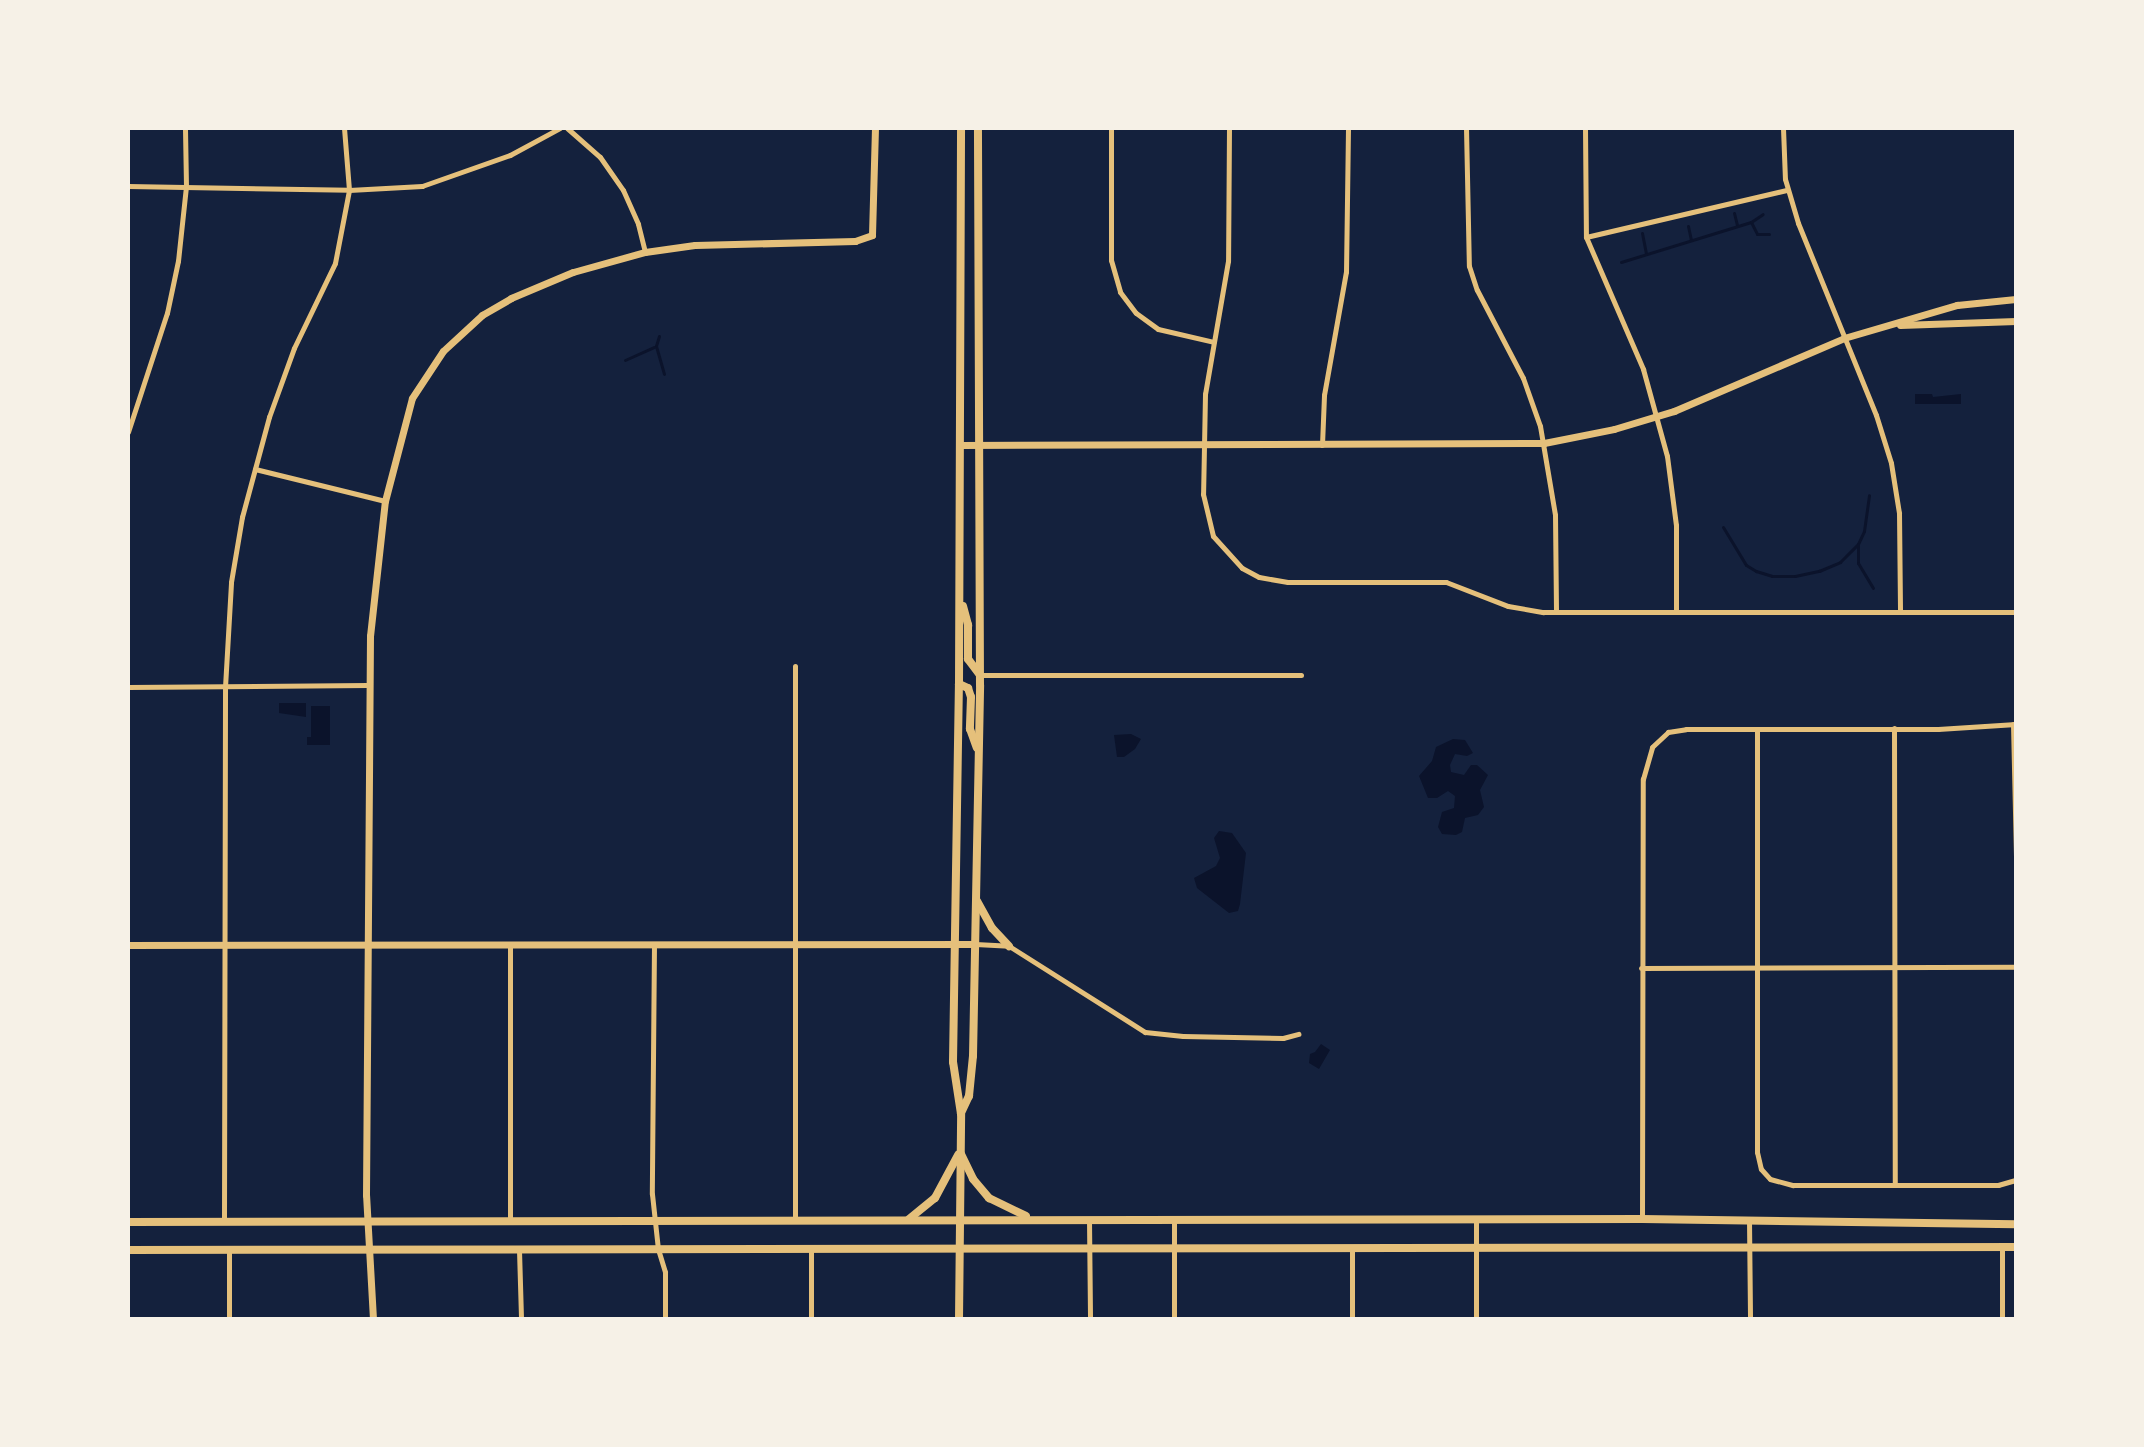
<!DOCTYPE html>
<html>
<head>
<meta charset="utf-8">
<style>
  body { margin:0 }
  #map { position:relative; width:2144px; height:1447px; overflow:hidden; background:#14213d; font-family:Montserrat,sans-serif }
  div>[style] { position:absolute }
  [style*='--x'] { left:calc(var(--x)*1px); top:calc(var(--y)*1px); width:calc(var(--w)*1px); rotate:calc(var(--a)*1deg) }
  .water>* { inset:0; background:#0b132b }
  .stream>* { height:3px; margin:-1.5px; padding:0 1.5px; transform-origin:1.5px; border-radius:1.5px; background:#0b132b }
  .minor>* { height:5px; margin:-2.5px; padding:0 2.5px; transform-origin:2.5px; border-radius:2.5px; background:#e5c07b }
  .tertiary>* { height:7px; margin:-3.5px; padding:0 3.5px; transform-origin:3.5px; border-radius:3.5px; background:#e5c07b }
  .primary>* { height:8px; margin:-4px; padding:0 4px; transform-origin:4px; border-radius:4px; background:#e5c07b }
  span { translate:-50% -50%; white-space:nowrap; text-align:center; line-height:1.15; -webkit-text-stroke:6px #f6f1e7; paint-order:stroke }
  .frame { position:absolute; inset:0; border:130px solid #f6f1e7; pointer-events:none }
</style>
</head>
<body>
<div id="map">
  <div class="water">
    <i style="clip-path:polygon(1915px 394px,1932px 394px,1933px 397px,1961px 394px,1961px 404px,1915px 404px)"></i>
    <i style="clip-path:polygon(279px 703px,306px 703px,306px 717px,279px 713px)"></i>
    <i style="clip-path:polygon(311px 706px,330px 706px,330px 745px,307px 745px,307px 737px,311px 737px)"></i>
    <i style="clip-path:polygon(1131px 734px,1141px 739px,1135px 749px,1124px 757px,1117px 757px,1114px 735px)"></i>
    <i style="clip-path:polygon(1453px 739px,1465px 740px,1473px 753px,1467px 756px,1455px 754px,1450px 765px,1451px 772px,1464px 775px,1471px 765px,1477px 765px,1488px 775px,1480px 790px,1484px 807px,1478px 815px,1465px 818px,1462px 832px,1456px 835px,1442px 834px,1438px 827px,1442px 812px,1454px 808px,1455px 796px,1448px 791px,1437px 798px,1428px 798px,1419px 776px,1432px 761px,1436px 747px)"></i>
    <i style="clip-path:polygon(1219px 831px,1232px 833px,1246px 853px,1240px 904px,1238px 911px,1229px 913px,1197px 888px,1194px 878px,1216px 866px,1220px 858px,1214px 838px)"></i>
    <i style="clip-path:polygon(1321px 1044px,1330px 1050px,1319px 1069px,1309px 1063px,1310px 1054px,1315px 1052px)"></i>
  </div>
  <div class="stream">
    <i style="--x:1734;--y:213;--w:12;--a:76"></i>
    <i style="--x:1751;--y:222;--w:13;--a:63"></i>
    <i style="--x:1757;--y:234;--w:12;--a:0"></i>
    <i style="--x:1688;--y:226;--w:14;--a:78"></i>
    <i style="--x:1642;--y:233;--w:20;--a:79"></i>
    <i style="--x:1621;--y:262;--w:136;--a:-17.1"></i>
    <i style="--x:1751;--y:222;--w:14;--a:-34"></i>
    <i style="--x:659;--y:336;--w:10;--a:107"></i>
    <i style="--x:656;--y:346;--w:29;--a:74"></i>
    <i style="--x:625;--y:360;--w:32;--a:-24"></i>
    <i style="--x:1723;--y:527;--w:44;--a:58.8"></i>
    <i style="--x:1746;--y:565;--w:12;--a:31"></i>
    <i style="--x:1756;--y:571;--w:17;--a:17"></i>
    <i style="--x:1772;--y:576;--w:23;--a:0"></i>
    <i style="--x:1795;--y:576;--w:25;--a:-12"></i>
    <i style="--x:1819;--y:571;--w:23;--a:-23"></i>
    <i style="--x:1840;--y:562;--w:25;--a:-45"></i>
    <i style="--x:1858;--y:544;--w:14;--a:-65"></i>
    <i style="--x:1864;--y:531;--w:36;--a:-82"></i>
    <i style="--x:1858;--y:544;--w:19;--a:90"></i>
    <i style="--x:1858;--y:563;--w:29;--a:59"></i>
  </div>
  <div class="minor">
    <i style="--x:567;--y:128;--w:44;--a:41.3"></i>
    <i style="--x:600;--y:157;--w:40;--a:55.1"></i>
    <i style="--x:623;--y:190;--w:37;--a:66"></i>
    <i style="--x:638;--y:224;--w:29;--a:76"></i>
    <i style="--x:1111;--y:128;--w:132;--a:90"></i>
    <i style="--x:1111;--y:260;--w:33;--a:74"></i>
    <i style="--x:1120;--y:292;--w:26;--a:53"></i>
    <i style="--x:1136;--y:313;--w:27;--a:36"></i>
    <i style="--x:1158;--y:329;--w:57;--a:13.1"></i>
    <i style="--x:1229;--y:128;--w:133;--a:90.4"></i>
    <i style="--x:1228;--y:261;--w:135;--a:99.8"></i>
    <i style="--x:1205;--y:394;--w:100;--a:91.1"></i>
    <i style="--x:1203;--y:494;--w:43;--a:76.6"></i>
    <i style="--x:1213;--y:536;--w:43;--a:47.8"></i>
    <i style="--x:1242;--y:568;--w:19;--a:28"></i>
    <i style="--x:1259;--y:577;--w:29;--a:10"></i>
    <i style="--x:1288;--y:582;--w:158;--a:0"></i>
    <i style="--x:1446;--y:582;--w:66;--a:21.2"></i>
    <i style="--x:1508;--y:606;--w:36;--a:10"></i>
    <i style="--x:1543;--y:612;--w:473;--a:0"></i>
    <i style="--x:1466;--y:128;--w:138;--a:88.8"></i>
    <i style="--x:1469;--y:266;--w:25;--a:72"></i>
    <i style="--x:1477;--y:290;--w:99;--a:62.4"></i>
    <i style="--x:1523;--y:378;--w:51;--a:70.5"></i>
    <i style="--x:1540;--y:426;--w:90;--a:80.4"></i>
    <i style="--x:1555;--y:515;--w:97;--a:89.4"></i>
    <i style="--x:1585;--y:128;--w:109;--a:89.5"></i>
    <i style="--x:1586;--y:237;--w:144;--a:66.6"></i>
    <i style="--x:1643;--y:369;--w:90;--a:74.6"></i>
    <i style="--x:1667;--y:456;--w:70;--a:82.6"></i>
    <i style="--x:1676;--y:525;--w:87;--a:90"></i>
    <i style="--x:1783;--y:128;--w:51;--a:87.8"></i>
    <i style="--x:1785;--y:179;--w:46;--a:73.5"></i>
    <i style="--x:1798;--y:223;--w:207;--a:67.9"></i>
    <i style="--x:1876;--y:415;--w:50;--a:72.6"></i>
    <i style="--x:1891;--y:463;--w:51;--a:80.9"></i>
    <i style="--x:1899;--y:513;--w:99;--a:89.4"></i>
    <i style="--x:128;--y:186;--w:221;--a:1"></i>
    <i style="--x:349;--y:190;--w:73;--a:-3.1"></i>
    <i style="--x:422;--y:186;--w:93;--a:-19.4"></i>
    <i style="--x:510;--y:155;--w:57;--a:-28.4"></i>
    <i style="--x:1586;--y:237;--w:206;--a:-13.2"></i>
    <i style="--x:128;--y:432;--w:125;--a:-71.9"></i>
    <i style="--x:167;--y:313;--w:53;--a:-78.1"></i>
    <i style="--x:178;--y:261;--w:75;--a:-83.9"></i>
    <i style="--x:186;--y:186;--w:58;--a:-91"></i>
    <i style="--x:1322;--y:445;--w:50;--a:-87.7"></i>
    <i style="--x:1324;--y:395;--w:125;--a:-79.9"></i>
    <i style="--x:1346;--y:272;--w:144;--a:-89.2"></i>
    <i style="--x:255;--y:469;--w:134;--a:13.8"></i>
    <i style="--x:795;--y:666;--w:555;--a:90"></i>
    <i style="--x:980;--y:675;--w:321;--a:0"></i>
    <i style="--x:128;--y:687;--w:240;--a:-0.5"></i>
    <i style="--x:2013;--y:724;--w:136;--a:88.7"></i>
    <i style="--x:1894;--y:728;--w:456;--a:89.9"></i>
    <i style="--x:1757;--y:729;--w:423;--a:90"></i>
    <i style="--x:1757;--y:1152;--w:17;--a:77"></i>
    <i style="--x:1761;--y:1169;--w:13;--a:48"></i>
    <i style="--x:1770;--y:1179;--w:24;--a:15"></i>
    <i style="--x:1793;--y:1185;--w:205;--a:0"></i>
    <i style="--x:1998;--y:1185;--w:19;--a:-16"></i>
    <i style="--x:654;--y:944;--w:250;--a:90.5"></i>
    <i style="--x:652;--y:1194;--w:55;--a:83.8"></i>
    <i style="--x:658;--y:1249;--w:24;--a:73"></i>
    <i style="--x:665;--y:1272;--w:47;--a:90"></i>
    <i style="--x:975;--y:944;--w:34;--a:3"></i>
    <i style="--x:1009;--y:946;--w:161;--a:32.3"></i>
    <i style="--x:1145;--y:1032;--w:38;--a:6"></i>
    <i style="--x:1183;--y:1036;--w:100;--a:1.1"></i>
    <i style="--x:1283;--y:1038;--w:16;--a:-15"></i>
    <i style="--x:1641;--y:968;--w:375;--a:-0.2"></i>
    <i style="--x:1642;--y:1219;--w:440;--a:-89.9"></i>
    <i style="--x:1643;--y:779;--w:33;--a:-74"></i>
    <i style="--x:1652;--y:747;--w:22;--a:-43"></i>
    <i style="--x:1668;--y:732;--w:18;--a:-9"></i>
    <i style="--x:1686;--y:729;--w:252;--a:0"></i>
    <i style="--x:1938;--y:729;--w:78;--a:-3.7"></i>
    <i style="--x:1089;--y:1220;--w:99;--a:89.4"></i>
    <i style="--x:1174;--y:1220;--w:99;--a:90"></i>
    <i style="--x:1749;--y:1220;--w:99;--a:89.4"></i>
    <i style="--x:224;--y:1221;--w:534;--a:-89.89"></i>
    <i style="--x:225;--y:687;--w:105;--a:-86.7"></i>
    <i style="--x:231;--y:582;--w:66;--a:-80.4"></i>
    <i style="--x:242;--y:517;--w:104;--a:-74.9"></i>
    <i style="--x:269;--y:417;--w:73;--a:-70.1"></i>
    <i style="--x:294;--y:348;--w:94;--a:-64.2"></i>
    <i style="--x:335;--y:263;--w:74;--a:-79.1"></i>
    <i style="--x:349;--y:190;--w:62;--a:-94.6"></i>
    <i style="--x:510;--y:1221;--w:277;--a:-90"></i>
    <i style="--x:519;--y:1250;--w:69;--a:88.3"></i>
    <i style="--x:229;--y:1319;--w:68;--a:-90"></i>
    <i style="--x:811;--y:1319;--w:69;--a:-90"></i>
    <i style="--x:1352;--y:1319;--w:69;--a:-90"></i>
    <i style="--x:1476;--y:1319;--w:99;--a:-90"></i>
    <i style="--x:2002;--y:1319;--w:72;--a:-90"></i>
  </div>
  <div class="tertiary">
    <i style="--x:1900;--y:325;--w:116;--a:-2"></i>
    <i style="--x:960;--y:445;--w:584;--a:-0.2"></i>
    <i style="--x:1544;--y:443;--w:71;--a:-11.3"></i>
    <i style="--x:1614;--y:429;--w:63;--a:-16.7"></i>
    <i style="--x:1674;--y:411;--w:185;--a:-23.2"></i>
    <i style="--x:1844;--y:338;--w:118;--a:-16.3"></i>
    <i style="--x:1957;--y:305;--w:59;--a:-5.8"></i>
    <i style="--x:128;--y:945;--w:847;--a:-0.07"></i>
    <i style="--x:373;--y:1319;--w:124;--a:-93.2"></i>
    <i style="--x:366;--y:1195;--w:559;--a:-89.59"></i>
    <i style="--x:370;--y:636;--w:136;--a:-83.7"></i>
    <i style="--x:385;--y:501;--w:106;--a:-75.3"></i>
    <i style="--x:412;--y:398;--w:56;--a:-56.6"></i>
    <i style="--x:443;--y:351;--w:53;--a:-42.7"></i>
    <i style="--x:482;--y:315;--w:34;--a:-30"></i>
    <i style="--x:511;--y:298;--w:67;--a:-22.8"></i>
    <i style="--x:573;--y:272;--w:75;--a:-15.5"></i>
    <i style="--x:645;--y:252;--w:50;--a:-8"></i>
    <i style="--x:695;--y:245;--w:160;--a:-1.4"></i>
    <i style="--x:855;--y:241;--w:18;--a:-19"></i>
    <i style="--x:872;--y:235;--w:107;--a:-88.4"></i>
  </div>
  <div class="primary">
    <i style="--x:963;--y:606;--w:20;--a:75"></i>
    <i style="--x:968;--y:625;--w:34;--a:90"></i>
    <i style="--x:968;--y:659;--w:20;--a:53"></i>
    <i style="--x:959;--y:684;--w:10;--a:24"></i>
    <i style="--x:968;--y:688;--w:9;--a:72"></i>
    <i style="--x:971;--y:697;--w:32;--a:92"></i>
    <i style="--x:970;--y:729;--w:20;--a:70"></i>
    <i style="--x:977;--y:901;--w:31;--a:61"></i>
    <i style="--x:992;--y:928;--w:25;--a:47"></i>
    <i style="--x:961;--y:1113;--w:19;--a:-65"></i>
    <i style="--x:969;--y:1096;--w:40;--a:-84.3"></i>
    <i style="--x:973;--y:1056;--w:371;--a:-88.9"></i>
    <i style="--x:980;--y:685;--w:557;--a:-90.21"></i>
    <i style="--x:961;--y:1154;--w:28;--a:64"></i>
    <i style="--x:973;--y:1179;--w:25;--a:50"></i>
    <i style="--x:989;--y:1198;--w:41;--a:25.9"></i>
    <i style="--x:909;--y:1219;--w:33;--a:-39"></i>
    <i style="--x:935;--y:1198;--w:49;--a:-61.9"></i>
    <i style="--x:128;--y:1222;--w:1514;--a:-0.11"></i>
    <i style="--x:1642;--y:1219;--w:374;--a:0.8"></i>
    <i style="--x:128;--y:1250;--w:1888;--a:-0.09"></i>
    <i style="--x:959;--y:1319;--w:205;--a:-89.4"></i>
    <i style="--x:961;--y:1114;--w:53;--a:-98.7"></i>
    <i style="--x:953;--y:1062;--w:378;--a:-89.1"></i>
    <i style="--x:959;--y:684;--w:556;--a:-89.79"></i>
  </div>
  <div class="frame"></div>
</div>
</body>
</html>
